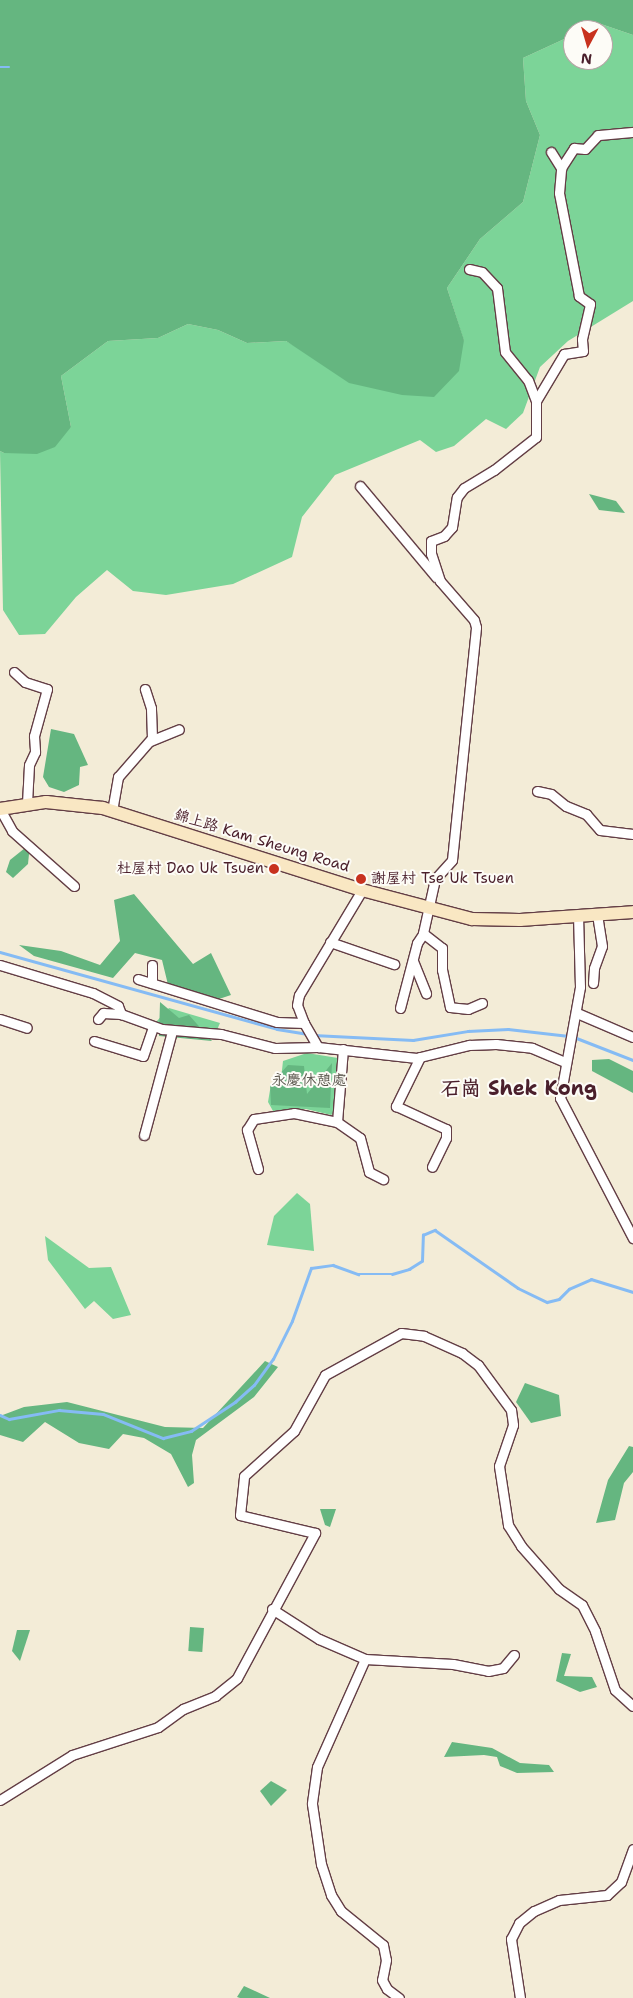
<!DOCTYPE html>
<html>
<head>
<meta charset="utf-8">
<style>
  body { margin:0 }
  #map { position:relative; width:633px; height:1998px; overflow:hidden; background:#f3ecd7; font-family:"Shantell Sans","LXGW WenKai TC",sans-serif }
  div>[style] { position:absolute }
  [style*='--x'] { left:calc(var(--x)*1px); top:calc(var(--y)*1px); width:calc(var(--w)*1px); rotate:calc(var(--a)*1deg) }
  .green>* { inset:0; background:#7cd498 }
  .forest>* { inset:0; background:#65b680; transform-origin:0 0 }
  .stream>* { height:2.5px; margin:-1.25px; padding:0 1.25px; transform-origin:1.25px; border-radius:1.25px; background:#85bbf4 }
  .roads { filter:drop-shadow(1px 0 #633e45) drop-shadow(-1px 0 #633e45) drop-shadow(0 1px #633e45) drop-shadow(0 -1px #633e45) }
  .street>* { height:9px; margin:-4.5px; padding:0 4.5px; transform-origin:4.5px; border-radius:4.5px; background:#fff }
  .secondary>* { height:12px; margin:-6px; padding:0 6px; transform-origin:6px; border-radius:6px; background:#f9e7c3 }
  .dots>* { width:14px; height:14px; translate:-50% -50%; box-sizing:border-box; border:2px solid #fdfcf7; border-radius:50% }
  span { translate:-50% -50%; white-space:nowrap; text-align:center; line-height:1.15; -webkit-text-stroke:4px #fdfcf7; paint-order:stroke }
  .street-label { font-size:15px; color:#4a1f2b }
  .poi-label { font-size:15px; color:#4a1f2b }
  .right { translate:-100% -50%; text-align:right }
  .left { translate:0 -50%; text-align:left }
  .park-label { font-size:15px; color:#59554c }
  .district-label { font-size:20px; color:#4a1f2b; font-weight:700 }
  .north { position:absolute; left:563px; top:20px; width:50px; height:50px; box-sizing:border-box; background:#fdfcf7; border:1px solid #b5a4a5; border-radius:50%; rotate:186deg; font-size:14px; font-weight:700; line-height:20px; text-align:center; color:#4a1f2b }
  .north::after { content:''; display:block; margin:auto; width:18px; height:22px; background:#c8321e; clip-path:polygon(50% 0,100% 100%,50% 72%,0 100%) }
</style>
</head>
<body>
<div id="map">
  <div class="green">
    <i style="clip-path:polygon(598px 23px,633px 35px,633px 301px,568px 341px,540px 367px,523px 413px,506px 429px,486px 419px,454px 446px,436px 452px,420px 440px,335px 475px,302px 517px,292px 557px,233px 584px,166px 595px,133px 591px,107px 570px,76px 597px,45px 634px,19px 635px,3px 610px,0 451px,4px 453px,71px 427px,61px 376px,108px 341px,158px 338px,188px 324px,218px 330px,247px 343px,286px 341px,312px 356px,464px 341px,447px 288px,480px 239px,523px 202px,540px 135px,526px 101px,523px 58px,573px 35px,573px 60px,603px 60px,603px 30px,583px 30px)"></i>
    <i style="clip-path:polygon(169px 1008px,220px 1023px,217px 1030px,156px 1022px)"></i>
    <i style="clip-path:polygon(307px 1053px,338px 1058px,335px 1112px,331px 1115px,306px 1109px,273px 1111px,268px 1102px,270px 1090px,277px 1080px,281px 1079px,283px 1061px)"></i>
    <i style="clip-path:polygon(297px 1193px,310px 1204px,314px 1251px,267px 1245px,274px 1216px)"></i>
    <i style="clip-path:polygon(45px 1236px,89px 1268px,111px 1267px,131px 1315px,113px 1319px,94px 1301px,85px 1309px,48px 1260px)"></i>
  </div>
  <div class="forest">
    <i style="clip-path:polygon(0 0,633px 0,633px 35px,598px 23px,583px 30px,573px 30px,573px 35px,523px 58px,526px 101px,540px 135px,523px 202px,480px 239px,447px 288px,464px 340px,459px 371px,434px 397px,402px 395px,349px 383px,286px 341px,247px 343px,218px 330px,188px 324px,158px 338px,108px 341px,61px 376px,71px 427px,55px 447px,37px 454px,4px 453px,0 451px)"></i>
    <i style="clip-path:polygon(589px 494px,616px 501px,625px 513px,599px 510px)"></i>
    <i style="clip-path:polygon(51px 729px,74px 734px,88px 765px,80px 767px,79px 785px,64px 792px,49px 787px,43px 777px)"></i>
    <i style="clip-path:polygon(30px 844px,28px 864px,13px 878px,6px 872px,10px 860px)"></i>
    <i style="clip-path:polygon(134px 894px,193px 964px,211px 953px,231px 995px,207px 1003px,170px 993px,162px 960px,135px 953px,113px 978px,34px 956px,19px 945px,61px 951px,100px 965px,120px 941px,114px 900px)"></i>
    <i style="clip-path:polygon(160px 1002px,179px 1018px,189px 1015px,212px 1041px,159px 1036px)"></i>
    <i style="clip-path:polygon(609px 1059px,633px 1071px,633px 1093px,592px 1071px,592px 1060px)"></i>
    <i style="clip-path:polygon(332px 1063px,330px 1108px,271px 1105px,270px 1085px,288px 1065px,304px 1066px,307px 1094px)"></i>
    <i style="clip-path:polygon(265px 1361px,278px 1367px,254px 1397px,196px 1440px,192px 1455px,194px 1483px,188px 1487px,171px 1454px,144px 1438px,123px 1434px,109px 1449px,79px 1443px,45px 1422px,23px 1442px,0 1435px,0 1416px,24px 1407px,67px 1402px,165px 1427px,203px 1428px)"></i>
    <i style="clip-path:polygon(525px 1383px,559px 1395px,561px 1416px,531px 1423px,516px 1402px)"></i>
    <i style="clip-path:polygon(629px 1446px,633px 1447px,633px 1472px,624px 1483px,615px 1520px,596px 1523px,608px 1480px)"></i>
    <i style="clip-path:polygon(320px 1509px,336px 1509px,330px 1527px,325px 1525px)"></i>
    <i style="left:190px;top:1627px;width:14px;height:24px;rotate:4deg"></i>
    <i style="clip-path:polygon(17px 1630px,30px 1630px,20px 1661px,12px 1651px)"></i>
    <i style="clip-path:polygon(562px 1653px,571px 1654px,564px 1676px,592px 1677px,597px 1687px,580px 1692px,556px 1681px)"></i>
    <i style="clip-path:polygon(452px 1742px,492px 1748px,520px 1763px,549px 1765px,554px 1772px,517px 1773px,500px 1766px,497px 1757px,484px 1755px,444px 1757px)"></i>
    <i style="clip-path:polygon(271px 1781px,287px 1790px,271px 1806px,260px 1791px)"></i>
    <i style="clip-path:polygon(244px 1986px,270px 1998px,240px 1998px,237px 1997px)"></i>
  </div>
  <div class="stream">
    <i style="--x:0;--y:67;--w:9;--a:0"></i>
    <i style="--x:0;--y:952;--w:288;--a:15.5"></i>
    <i style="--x:277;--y:1029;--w:31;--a:9"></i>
    <i style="--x:313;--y:1035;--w:100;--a:2.9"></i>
    <i style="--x:413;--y:1040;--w:56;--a:-9.3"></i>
    <i style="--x:468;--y:1031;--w:40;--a:-2.9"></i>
    <i style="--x:508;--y:1029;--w:61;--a:6.5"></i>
    <i style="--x:574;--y:1037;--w:63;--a:21.3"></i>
    <i style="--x:0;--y:1415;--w:10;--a:24"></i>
    <i style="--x:9;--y:1419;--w:51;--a:-10.2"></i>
    <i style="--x:59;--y:1410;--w:44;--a:5.2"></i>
    <i style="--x:103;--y:1414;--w:65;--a:21.8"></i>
    <i style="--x:163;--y:1438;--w:29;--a:-14"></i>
    <i style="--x:191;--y:1431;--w:53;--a:-33.4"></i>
    <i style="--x:235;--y:1402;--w:25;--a:-42"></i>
    <i style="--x:254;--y:1385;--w:32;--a:-54"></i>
    <i style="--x:273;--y:1359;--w:42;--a:-63.4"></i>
    <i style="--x:292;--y:1321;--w:56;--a:-70.3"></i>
    <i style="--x:311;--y:1268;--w:22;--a:-8"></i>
    <i style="--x:333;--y:1265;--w:27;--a:20"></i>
    <i style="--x:358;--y:1274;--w:34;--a:0"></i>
    <i style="--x:392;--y:1274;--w:18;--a:-16"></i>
    <i style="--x:409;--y:1269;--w:15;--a:-32"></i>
    <i style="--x:422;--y:1261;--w:26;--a:-88"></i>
    <i style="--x:423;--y:1235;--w:13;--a:-23"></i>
    <i style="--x:435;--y:1230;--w:101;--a:34.9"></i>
    <i style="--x:518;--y:1288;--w:32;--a:26"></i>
    <i style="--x:547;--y:1302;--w:12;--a:-14"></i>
    <i style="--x:559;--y:1299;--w:14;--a:-45"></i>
    <i style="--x:569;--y:1289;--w:24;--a:-24"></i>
    <i style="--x:591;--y:1279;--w:44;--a:17.2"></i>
  </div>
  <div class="roads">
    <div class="street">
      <i style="--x:551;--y:152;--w:19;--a:58"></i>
      <i style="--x:469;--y:269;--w:13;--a:13"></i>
      <i style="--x:482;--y:272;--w:22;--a:47"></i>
      <i style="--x:497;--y:288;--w:64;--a:82.9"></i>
      <i style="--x:505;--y:352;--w:36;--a:51"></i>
      <i style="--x:528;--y:380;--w:22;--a:69"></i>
      <i style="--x:360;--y:486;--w:119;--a:50.1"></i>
      <i style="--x:14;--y:672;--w:15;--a:42"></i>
      <i style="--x:25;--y:682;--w:23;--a:18"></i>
      <i style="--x:47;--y:689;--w:49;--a:105.5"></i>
      <i style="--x:34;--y:736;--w:16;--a:86"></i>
      <i style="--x:35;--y:752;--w:14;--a:115"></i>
      <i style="--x:29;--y:765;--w:39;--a:93"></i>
      <i style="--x:150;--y:741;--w:31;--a:-22"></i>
      <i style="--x:537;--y:791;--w:14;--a:12"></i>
      <i style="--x:551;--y:794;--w:19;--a:39"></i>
      <i style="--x:566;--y:806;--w:22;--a:22"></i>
      <i style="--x:586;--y:814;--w:21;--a:49"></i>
      <i style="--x:600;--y:830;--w:33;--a:7"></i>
      <i style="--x:0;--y:809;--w:25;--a:61"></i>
      <i style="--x:12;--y:831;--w:83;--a:41.6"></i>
      <i style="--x:112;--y:811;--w:35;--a:-80"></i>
      <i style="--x:118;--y:777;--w:52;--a:-48.9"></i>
      <i style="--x:152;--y:738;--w:30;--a:-92"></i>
      <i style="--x:151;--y:708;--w:20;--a:-108"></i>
      <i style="--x:578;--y:915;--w:72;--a:88.4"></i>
      <i style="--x:580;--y:987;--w:113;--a:100.2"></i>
      <i style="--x:560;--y:1098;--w:158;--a:62.5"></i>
      <i style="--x:330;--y:942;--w:68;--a:19"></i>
      <i style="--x:413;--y:961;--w:35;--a:68"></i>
      <i style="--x:0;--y:965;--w:97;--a:16.8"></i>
      <i style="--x:93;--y:993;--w:28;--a:27"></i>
      <i style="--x:118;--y:1006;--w:9;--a:69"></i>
      <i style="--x:138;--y:979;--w:145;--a:17.2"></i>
      <i style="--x:277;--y:1022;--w:27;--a:2"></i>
      <i style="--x:304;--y:1023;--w:28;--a:60"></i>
      <i style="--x:152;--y:983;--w:18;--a:-90"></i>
      <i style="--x:593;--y:983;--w:15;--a:-86"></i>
      <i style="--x:594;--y:968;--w:23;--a:-70"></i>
      <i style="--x:602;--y:946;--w:32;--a:-99"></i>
      <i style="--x:482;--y:1003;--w:15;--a:157"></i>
      <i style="--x:468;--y:1009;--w:18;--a:-174"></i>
      <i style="--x:450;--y:1007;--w:38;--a:-102"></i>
      <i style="--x:442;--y:970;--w:22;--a:-90"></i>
      <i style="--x:442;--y:948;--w:24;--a:-142"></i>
      <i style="--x:423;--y:933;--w:55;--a:-77.5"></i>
      <i style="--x:435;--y:879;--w:25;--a:-48"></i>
      <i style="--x:452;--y:860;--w:234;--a:-84.1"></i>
      <i style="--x:476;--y:627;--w:7;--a:-106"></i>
      <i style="--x:474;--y:620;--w:52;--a:-131.1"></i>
      <i style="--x:440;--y:581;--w:28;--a:-108"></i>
      <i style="--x:431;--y:554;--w:13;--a:-90"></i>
      <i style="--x:431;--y:541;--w:14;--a:-21"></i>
      <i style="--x:444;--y:536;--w:12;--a:-48"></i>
      <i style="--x:452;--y:527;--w:30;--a:-81"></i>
      <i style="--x:457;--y:497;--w:11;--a:-52"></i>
      <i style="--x:464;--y:488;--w:35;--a:-31"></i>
      <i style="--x:494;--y:470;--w:53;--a:-38.2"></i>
      <i style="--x:536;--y:437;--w:36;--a:-90"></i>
      <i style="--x:536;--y:401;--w:55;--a:-59.2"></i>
      <i style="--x:564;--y:354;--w:19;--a:-9"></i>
      <i style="--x:583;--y:351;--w:12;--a:-95"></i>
      <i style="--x:582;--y:339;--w:36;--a:-77"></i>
      <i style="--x:590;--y:304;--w:14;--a:-144"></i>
      <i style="--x:579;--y:296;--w:105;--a:-101"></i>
      <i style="--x:559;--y:193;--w:25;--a:-85"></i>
      <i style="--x:561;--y:168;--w:24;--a:-57"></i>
      <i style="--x:574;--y:148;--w:11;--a:5"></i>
      <i style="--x:585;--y:149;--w:19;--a:-47"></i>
      <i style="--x:598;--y:135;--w:35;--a:-5"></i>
      <i style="--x:400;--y:1008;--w:67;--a:-75.3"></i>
      <i style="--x:417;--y:943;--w:11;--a:-56"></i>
      <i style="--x:577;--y:1013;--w:61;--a:23.2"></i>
      <i style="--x:0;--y:1019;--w:28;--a:18"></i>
      <i style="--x:98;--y:1019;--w:8;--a:-50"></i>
      <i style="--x:103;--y:1013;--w:18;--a:3"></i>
      <i style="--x:121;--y:1014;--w:44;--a:20.1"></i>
      <i style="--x:162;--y:1029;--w:59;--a:4.8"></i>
      <i style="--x:221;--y:1034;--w:56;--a:14.5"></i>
      <i style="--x:275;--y:1048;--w:43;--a:-1.3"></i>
      <i style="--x:318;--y:1047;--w:99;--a:6.4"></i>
      <i style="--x:416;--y:1058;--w:55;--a:-13.8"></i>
      <i style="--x:469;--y:1045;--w:27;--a:-2"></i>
      <i style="--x:496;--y:1044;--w:36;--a:6"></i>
      <i style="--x:532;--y:1048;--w:36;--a:23"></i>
      <i style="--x:304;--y:1023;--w:19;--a:-111"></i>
      <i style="--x:297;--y:1005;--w:10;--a:-79"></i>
      <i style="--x:299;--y:995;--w:122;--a:-59"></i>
      <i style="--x:94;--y:1041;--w:51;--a:17"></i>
      <i style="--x:143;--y:1056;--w:31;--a:-71"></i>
      <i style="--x:343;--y:1049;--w:73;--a:94.7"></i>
      <i style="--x:337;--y:1122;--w:28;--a:35"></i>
      <i style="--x:360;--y:1138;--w:35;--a:75"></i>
      <i style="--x:369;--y:1172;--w:16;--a:27"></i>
      <i style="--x:420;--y:1057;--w:55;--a:116.1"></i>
      <i style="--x:396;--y:1106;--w:55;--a:24.7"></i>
      <i style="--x:446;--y:1129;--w:9;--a:90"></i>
      <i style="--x:446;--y:1138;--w:32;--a:116"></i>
      <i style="--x:144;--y:1135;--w:108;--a:-74.9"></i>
      <i style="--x:258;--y:1169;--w:41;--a:-105.8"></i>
      <i style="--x:247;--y:1130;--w:13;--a:-58"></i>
      <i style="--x:254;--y:1119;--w:40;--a:-8.5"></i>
      <i style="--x:294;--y:1113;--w:44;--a:11.8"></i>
      <i style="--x:272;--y:1609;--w:56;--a:32.6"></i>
      <i style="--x:319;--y:1639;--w:50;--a:23.5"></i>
      <i style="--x:365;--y:1659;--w:88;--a:3.3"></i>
      <i style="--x:453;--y:1664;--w:36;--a:11"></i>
      <i style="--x:488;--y:1671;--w:15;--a:-11"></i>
      <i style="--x:503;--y:1668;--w:17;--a:-50"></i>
      <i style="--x:365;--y:1659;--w:118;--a:114"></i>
      <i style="--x:317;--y:1767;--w:37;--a:98"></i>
      <i style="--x:312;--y:1804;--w:61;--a:81.5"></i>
      <i style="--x:321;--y:1864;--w:33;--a:72"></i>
      <i style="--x:331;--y:1895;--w:19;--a:58"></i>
      <i style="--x:341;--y:1911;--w:54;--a:39"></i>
      <i style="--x:383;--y:1945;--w:15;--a:79"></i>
      <i style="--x:386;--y:1960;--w:20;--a:101"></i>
      <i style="--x:382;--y:1980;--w:10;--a:61"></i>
      <i style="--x:387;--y:1989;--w:15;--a:37"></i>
      <i style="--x:0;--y:1800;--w:85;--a:-32"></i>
      <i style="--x:72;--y:1755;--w:90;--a:-18"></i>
      <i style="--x:158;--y:1727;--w:31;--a:-36"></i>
      <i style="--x:183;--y:1709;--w:35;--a:-22"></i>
      <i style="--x:215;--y:1696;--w:28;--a:-39"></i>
      <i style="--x:237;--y:1678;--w:165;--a:-61.7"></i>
      <i style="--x:315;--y:1533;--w:77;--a:-166.5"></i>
      <i style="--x:240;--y:1515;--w:39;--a:-84"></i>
      <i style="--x:244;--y:1476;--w:67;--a:-42"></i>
      <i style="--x:294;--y:1431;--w:64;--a:-61"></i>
      <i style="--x:325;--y:1375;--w:87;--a:-28.9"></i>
      <i style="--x:401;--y:1333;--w:23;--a:7"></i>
      <i style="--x:424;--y:1336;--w:42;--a:24.1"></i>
      <i style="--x:462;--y:1353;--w:20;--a:37"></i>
      <i style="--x:478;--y:1365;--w:56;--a:53.7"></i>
      <i style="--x:511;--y:1410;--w:15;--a:82"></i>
      <i style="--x:513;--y:1425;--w:43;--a:108.9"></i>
      <i style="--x:499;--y:1466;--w:60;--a:81.3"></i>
      <i style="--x:508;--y:1525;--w:25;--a:58"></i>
      <i style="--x:521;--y:1546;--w:57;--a:48.5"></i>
      <i style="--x:559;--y:1589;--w:28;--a:35"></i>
      <i style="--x:582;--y:1605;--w:29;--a:63"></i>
      <i style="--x:595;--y:1631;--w:62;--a:71.3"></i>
      <i style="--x:615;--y:1690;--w:24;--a:42"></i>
      <i style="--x:520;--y:1998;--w:60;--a:-98.7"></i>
      <i style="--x:511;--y:1939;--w:18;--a:-63"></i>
      <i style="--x:519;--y:1923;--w:19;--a:-39"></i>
      <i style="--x:534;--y:1911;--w:27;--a:-24"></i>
      <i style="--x:559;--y:1900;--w:48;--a:-5.9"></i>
      <i style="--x:607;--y:1895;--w:19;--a:-43"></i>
      <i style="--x:621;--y:1882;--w:35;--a:-70"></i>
    </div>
    <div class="secondary">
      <i style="--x:0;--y:809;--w:47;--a:-8.7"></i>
      <i style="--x:46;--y:802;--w:57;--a:6"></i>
      <i style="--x:103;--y:808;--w:272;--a:17.6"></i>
      <i style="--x:362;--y:890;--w:114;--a:14.8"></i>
      <i style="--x:472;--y:919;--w:48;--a:1.2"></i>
      <i style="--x:520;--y:920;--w:113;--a:-4"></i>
    </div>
  </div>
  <div class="dots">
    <i style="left:274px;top:869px;background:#c8321e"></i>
    <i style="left:361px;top:879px;background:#c8321e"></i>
  </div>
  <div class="street-label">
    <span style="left:262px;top:841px;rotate:17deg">錦上路 Kam Sheung Road</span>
  </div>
  <div class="poi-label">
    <span class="right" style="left:264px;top:869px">杜屋村 Dao Uk Tsuen</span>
    <span class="left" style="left:371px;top:879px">謝屋村 Tse Uk Tsuen</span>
  </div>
  <div class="park-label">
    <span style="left:309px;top:1081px">永慶休憩處</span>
  </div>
  <div class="district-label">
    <span style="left:519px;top:1088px">石崗 Shek Kong</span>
  </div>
  <div class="north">N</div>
</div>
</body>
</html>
